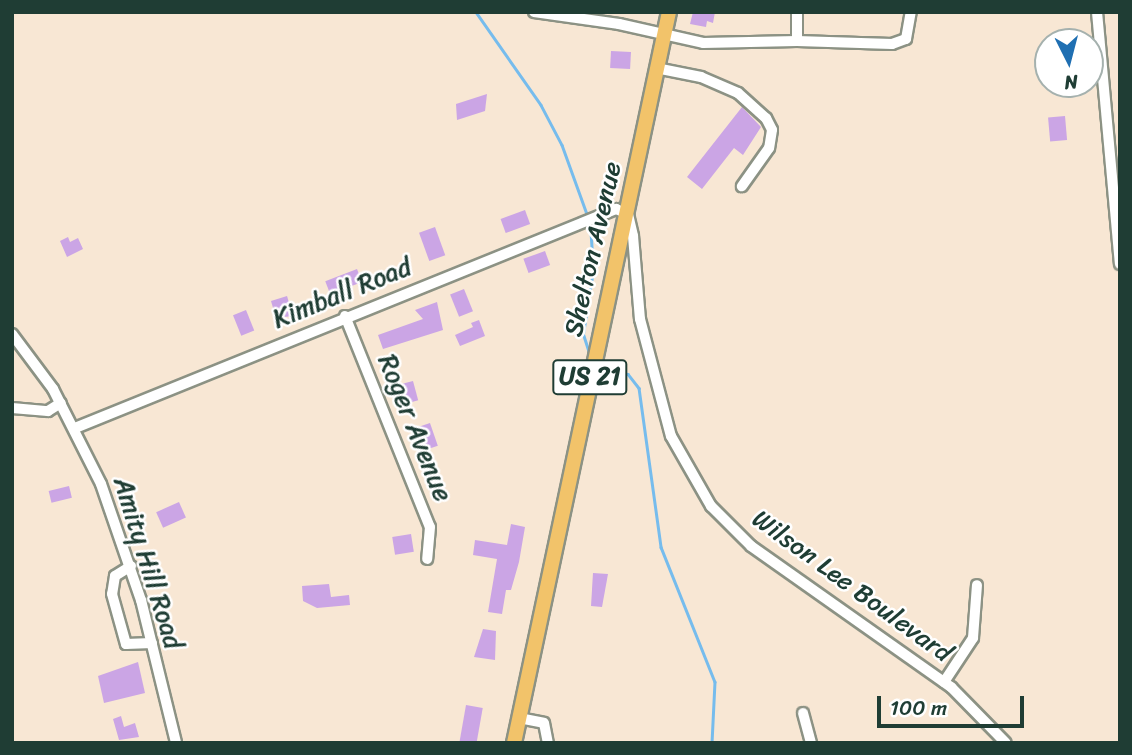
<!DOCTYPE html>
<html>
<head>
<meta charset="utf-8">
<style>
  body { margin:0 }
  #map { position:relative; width:1132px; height:755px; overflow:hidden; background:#f8e7d4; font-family:Sriracha,sans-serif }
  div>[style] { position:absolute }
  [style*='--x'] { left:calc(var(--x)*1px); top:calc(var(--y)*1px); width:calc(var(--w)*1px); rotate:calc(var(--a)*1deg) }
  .stream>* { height:2.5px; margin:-1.25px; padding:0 1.25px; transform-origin:1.25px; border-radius:1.25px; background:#76bced }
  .building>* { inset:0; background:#cba5e5; transform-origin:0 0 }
  .roads { filter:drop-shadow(2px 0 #8c9284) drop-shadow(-2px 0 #8c9284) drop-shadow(0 2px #8c9284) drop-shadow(0 -2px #8c9284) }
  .minor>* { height:10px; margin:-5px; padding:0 5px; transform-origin:5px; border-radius:5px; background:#fff }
  .major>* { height:14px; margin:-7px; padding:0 7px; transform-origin:7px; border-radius:7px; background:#f2c36a }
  span { translate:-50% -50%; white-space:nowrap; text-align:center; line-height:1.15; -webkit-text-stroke:5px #fff; paint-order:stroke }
  .shield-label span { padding:2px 5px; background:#fff; border:2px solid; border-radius:5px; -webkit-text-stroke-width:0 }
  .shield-label { font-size:24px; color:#1f3d34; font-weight:700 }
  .street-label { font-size:26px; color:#1f3d34 }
  .frame { position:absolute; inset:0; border:14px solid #1f3d34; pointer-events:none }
  .north { position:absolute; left:1034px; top:28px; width:70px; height:70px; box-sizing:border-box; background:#fff; border:2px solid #a5b1ae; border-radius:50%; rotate:174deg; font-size:19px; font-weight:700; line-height:28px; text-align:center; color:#1f3d34 }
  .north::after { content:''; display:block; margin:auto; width:24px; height:32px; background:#1f6fb2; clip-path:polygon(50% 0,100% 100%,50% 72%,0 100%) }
  .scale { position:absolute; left:877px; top:696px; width:147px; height:32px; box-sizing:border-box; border:4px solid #1f3d34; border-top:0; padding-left:9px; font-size:21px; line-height:24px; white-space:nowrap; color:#1f3d34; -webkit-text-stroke:5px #fff; paint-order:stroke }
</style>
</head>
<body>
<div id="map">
  <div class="stream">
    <i style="--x:476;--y:12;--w:113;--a:55"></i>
    <i style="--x:541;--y:105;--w:45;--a:62.3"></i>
    <i style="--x:562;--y:145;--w:77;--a:70.1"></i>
    <i style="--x:590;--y:356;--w:23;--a:-108"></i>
    <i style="--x:583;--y:334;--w:65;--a:-81.1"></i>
    <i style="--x:593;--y:270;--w:47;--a:-93.7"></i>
    <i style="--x:600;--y:366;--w:29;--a:16"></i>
    <i style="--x:628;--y:374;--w:18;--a:52"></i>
    <i style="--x:639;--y:388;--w:161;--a:82.1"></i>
    <i style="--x:661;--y:547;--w:145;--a:68.2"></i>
    <i style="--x:715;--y:682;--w:61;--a:92.8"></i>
  </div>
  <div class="building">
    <i style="clip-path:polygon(693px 12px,715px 12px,713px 23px,707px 21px,706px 27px,690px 24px)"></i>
    <i style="left:611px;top:51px;width:20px;height:17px;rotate:3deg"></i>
    <i style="clip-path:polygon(487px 94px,485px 111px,457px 120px,456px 104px)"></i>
    <i style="clip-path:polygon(742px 107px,761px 127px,743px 155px,734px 148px,702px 189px,687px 177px)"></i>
    <i style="left:1065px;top:116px;width:24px;height:17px;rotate:85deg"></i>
    <i style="left:525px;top:210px;width:15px;height:26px;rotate:70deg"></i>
    <i style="left:435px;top:227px;width:30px;height:17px;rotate:70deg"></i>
    <i style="clip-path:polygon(68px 237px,70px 242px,78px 238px,83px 249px,67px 257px,60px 241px)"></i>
    <i style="left:545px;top:251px;width:15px;height:23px;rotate:70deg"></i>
    <i style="left:357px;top:269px;width:14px;height:34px;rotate:69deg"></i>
    <i style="left:464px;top:289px;width:24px;height:15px;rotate:68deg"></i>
    <i style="clip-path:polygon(287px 296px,293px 316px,276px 318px,271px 301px)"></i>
    <i style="clip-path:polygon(437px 302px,443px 330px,383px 349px,378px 335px,423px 319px,415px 310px)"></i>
    <i style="left:246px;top:310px;width:22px;height:14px;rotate:68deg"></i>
    <i style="clip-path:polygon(479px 320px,485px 336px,460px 346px,455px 335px,473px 327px,471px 323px)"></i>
    <i style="left:413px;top:381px;width:20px;height:14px;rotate:75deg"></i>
    <i style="left:430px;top:423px;width:24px;height:14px;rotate:71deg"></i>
    <i style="left:69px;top:486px;width:12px;height:21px;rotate:76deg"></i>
    <i style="left:179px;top:502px;width:17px;height:25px;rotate:66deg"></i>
    <i style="clip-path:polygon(511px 524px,525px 527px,519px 562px,511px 590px,506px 590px,502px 614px,488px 612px,497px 559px,473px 555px,475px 540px,507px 545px)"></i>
    <i style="left:411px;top:534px;width:18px;height:19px;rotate:81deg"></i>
    <i style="clip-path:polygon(593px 573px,608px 574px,602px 607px,591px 606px)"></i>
    <i style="clip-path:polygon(329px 584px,331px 597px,349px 595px,350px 605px,317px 608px,303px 601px,302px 586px)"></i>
    <i style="clip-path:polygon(483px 629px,496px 631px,495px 660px,474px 657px)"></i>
    <i style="clip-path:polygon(138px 662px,145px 693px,104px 703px,98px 676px)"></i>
    <i style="left:466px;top:705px;width:17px;height:39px;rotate:10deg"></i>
    <i style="clip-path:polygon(121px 716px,124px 727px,135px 723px,139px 737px,119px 740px,113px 719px)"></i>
  </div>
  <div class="roads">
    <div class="minor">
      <i style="--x:534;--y:12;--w:86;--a:8"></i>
      <i style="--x:619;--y:24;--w:86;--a:12.7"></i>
      <i style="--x:703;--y:43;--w:94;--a:-1.2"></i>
      <i style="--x:797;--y:12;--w:29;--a:90"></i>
      <i style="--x:797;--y:41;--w:95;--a:1.8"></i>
      <i style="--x:892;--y:44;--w:15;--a:-20"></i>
      <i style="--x:906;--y:39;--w:27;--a:-80"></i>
      <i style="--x:1097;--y:12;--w:253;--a:84.8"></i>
      <i style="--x:656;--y:68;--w:46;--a:11.3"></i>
      <i style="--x:701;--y:77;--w:40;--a:23.4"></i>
      <i style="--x:738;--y:93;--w:38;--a:42"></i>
      <i style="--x:766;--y:118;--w:13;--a:63"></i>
      <i style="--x:772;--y:130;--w:18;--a:99"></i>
      <i style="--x:769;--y:148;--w:47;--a:125.4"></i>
      <i style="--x:345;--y:316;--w:227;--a:68.1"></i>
      <i style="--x:430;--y:527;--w:32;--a:95"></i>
      <i style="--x:12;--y:334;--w:69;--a:53.3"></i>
      <i style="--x:53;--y:389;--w:106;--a:63.2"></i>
      <i style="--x:101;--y:484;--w:123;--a:71"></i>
      <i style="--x:141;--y:600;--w:147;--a:76.2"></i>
      <i style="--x:12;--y:408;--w:36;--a:5"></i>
      <i style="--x:48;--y:411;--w:15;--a:-32"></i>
      <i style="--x:75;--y:428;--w:584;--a:-22.04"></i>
      <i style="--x:616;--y:209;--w:13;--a:23"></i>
      <i style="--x:628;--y:214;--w:23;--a:77"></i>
      <i style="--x:633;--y:236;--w:83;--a:85.2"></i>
      <i style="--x:640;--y:319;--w:121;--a:75.2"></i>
      <i style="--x:671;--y:436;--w:81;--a:60.3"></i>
      <i style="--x:711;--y:506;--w:57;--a:45"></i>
      <i style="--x:751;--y:546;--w:245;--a:35.2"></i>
      <i style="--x:951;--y:687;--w:78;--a:45.5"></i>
      <i style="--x:131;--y:566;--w:19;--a:148"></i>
      <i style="--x:115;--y:576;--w:18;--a:99"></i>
      <i style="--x:112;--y:594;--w:52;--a:74.4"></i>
      <i style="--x:126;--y:644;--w:26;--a:-2"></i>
      <i style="--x:944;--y:682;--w:53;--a:-56.6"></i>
      <i style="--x:973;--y:638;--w:53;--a:-85.7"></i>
      <i style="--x:803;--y:713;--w:31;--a:75"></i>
      <i style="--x:519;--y:718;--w:25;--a:11"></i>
      <i style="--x:544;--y:723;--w:20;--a:79"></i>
    </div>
    <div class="major">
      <i style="--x:514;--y:743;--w:747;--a:-78.03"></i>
    </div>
  </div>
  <div class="shield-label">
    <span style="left:590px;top:377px">US 21</span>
  </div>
  <div class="street-label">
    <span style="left:593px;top:249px;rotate:-77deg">Shelton Avenue</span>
    <span style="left:342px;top:293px;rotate:-22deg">Kimball Road</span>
    <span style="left:415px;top:428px;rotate:68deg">Roger Avenue</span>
    <span style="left:148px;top:563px;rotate:73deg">Amity Hill Road</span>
    <span style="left:852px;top:586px;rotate:36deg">Wilson Lee Boulevard</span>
  </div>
  <div class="frame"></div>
  <div class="north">N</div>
  <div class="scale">100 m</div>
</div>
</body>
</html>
